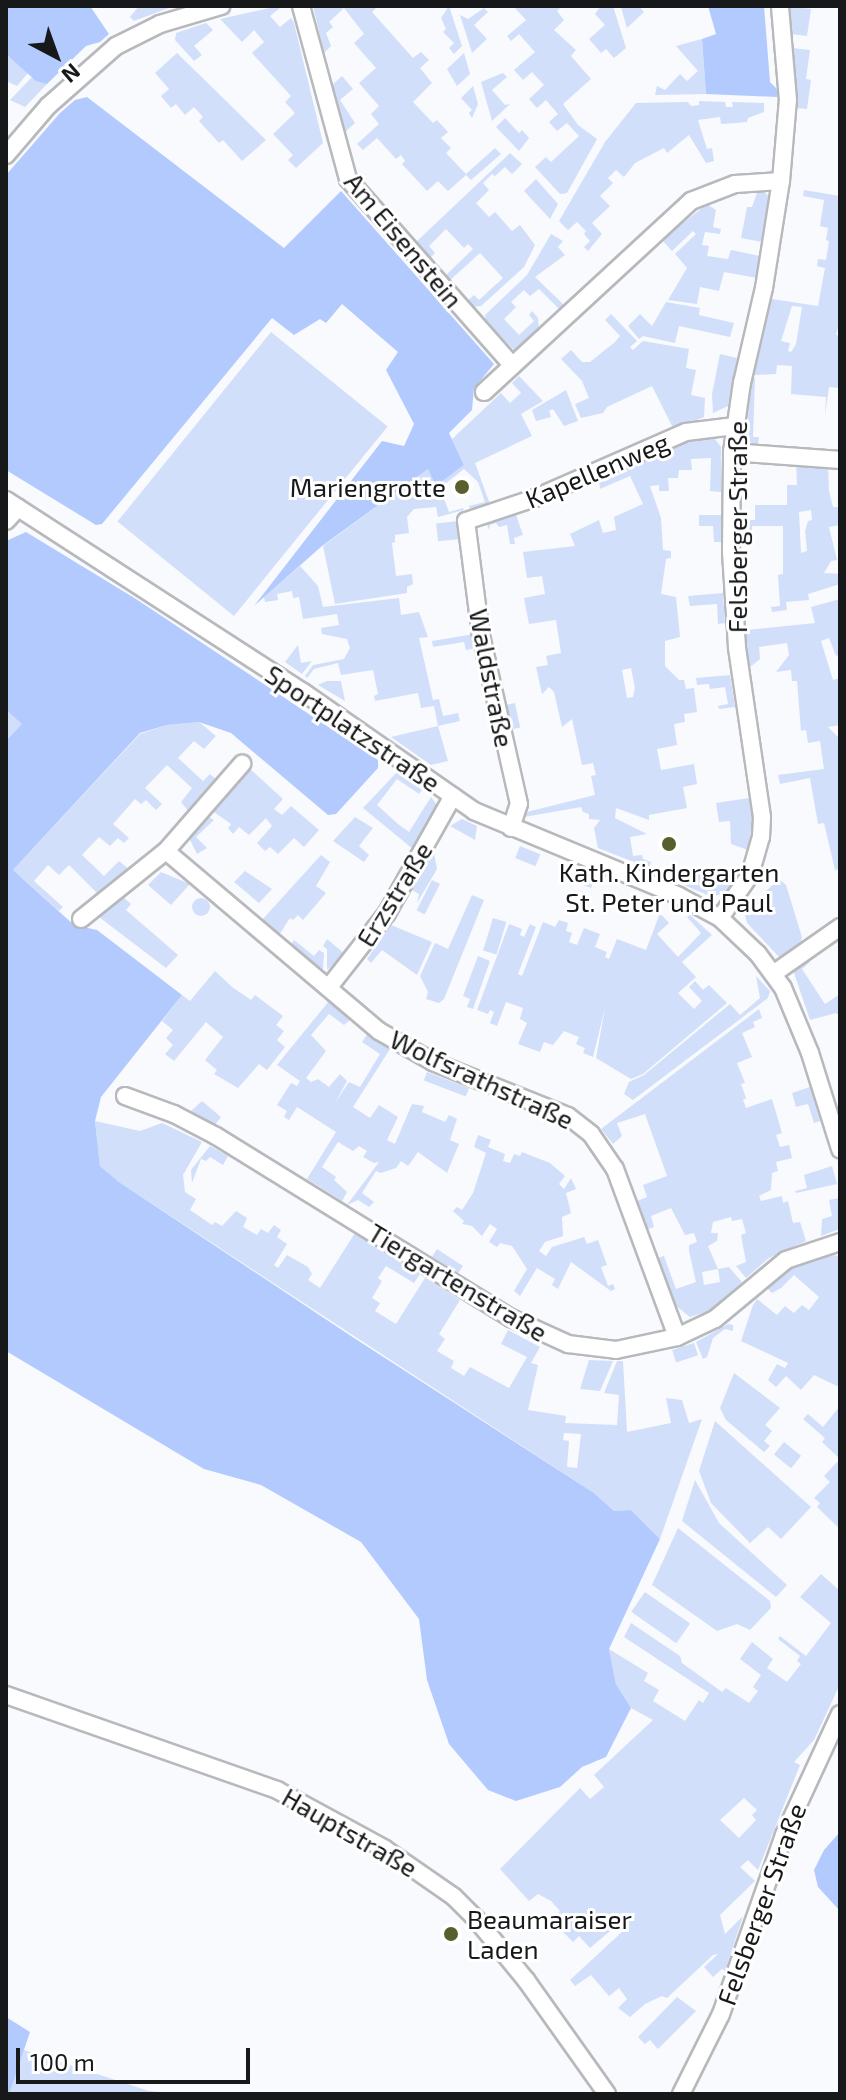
<!DOCTYPE html>
<html>
<head>
<meta charset="utf-8">
<style>
  body { margin:0 }
  #map { position:relative; width:846px; height:2100px; overflow:hidden; background:#f8fafd; font-family:"Exo 2",sans-serif }
  div>[style] { position:absolute }
  [style*='--x'] { left:calc(var(--x)*1px); top:calc(var(--y)*1px); width:calc(var(--w)*1px); rotate:calc(var(--a)*1deg) }
  .green>* { inset:0; background:#d2dffa; transform-origin:0 0 }
  .round { border-radius:50% }
  .forest>* { inset:0; background:#b3cafe }
  .roads { filter:drop-shadow(2px 0 #b7b9bc) drop-shadow(-2px 0 #b7b9bc) drop-shadow(0 2px #b7b9bc) drop-shadow(0 -2px #b7b9bc) }
  .street>* { height:16px; margin:-8px; padding:0 8px; transform-origin:8px; border-radius:8px; background:#fff }
  .dots>* { width:22px; height:22px; translate:-50% -50%; box-sizing:border-box; border:4px solid #fff; border-radius:50% }
  span { translate:-50% -50%; white-space:nowrap; text-align:center; line-height:1.15; -webkit-text-stroke:6px #fff; paint-order:stroke }
  .street-label { font-size:26px; color:#171819 }
  .poi-label { font-size:26px; color:#171819 }
  .right { translate:-100% -50%; text-align:right }
  .left { translate:0 -50%; text-align:left }
  .frame { position:absolute; inset:0; border:8px solid #171819; pointer-events:none }
  .north { position:absolute; left:16px; top:16px; width:80px; height:80px; -webkit-text-stroke:6px #fff; paint-order:stroke; rotate:139deg; font-size:22px; font-weight:700; line-height:32px; text-align:center; color:#171819 }
  .north::after { content:''; display:block; margin:auto; width:28px; height:36px; background:#171819; clip-path:polygon(50% 0,100% 100%,50% 72%,0 100%) }
  .scale { position:absolute; left:16px; top:2048px; width:234px; height:36px; box-sizing:border-box; border:4px solid #171819; border-top:0; padding-left:10px; font-size:24px; line-height:28px; white-space:nowrap; color:#171819; -webkit-text-stroke:6px #fff; paint-order:stroke }
</style>
</head>
<body>
<div id="map">
  <div class="green">
    <i style="clip-path:polygon(139px 6px,174px 6px,134px 21px,130px 17px)"></i>
    <i style="clip-path:polygon(313px 6px,378px 6px,372px 12px,413px 58px,421px 52px,429px 60px,420px 68px,432px 83px,413px 102px,433px 123px,437px 120px,448px 132px,441px 138px,451px 148px,446px 153px,466px 174px,495px 148px,501px 154px,471px 180px,466px 175px,448px 191px,438px 181px,427px 191px,402px 164px,405px 161px,401px 155px,396px 159px,377px 138px,363px 150px,357px 144px,379px 124px,371px 114px,379px 106px,359px 83px,376px 68px,354px 43px,364px 34px,344px 8px,329px 22px,333px 27px,326px 33px,331px 46px,324px 53px)"></i>
    <i style="clip-path:polygon(449px 6px,462px 46px,454px 54px,449px 48px,454px 43px,443px 32px,446px 29px,441px 18px)"></i>
    <i style="clip-path:polygon(513px 6px,562px 6px,557px 11px,564px 20px,554px 30px,576px 50px,571px 56px,591px 79px,563px 104px,578px 125px,597px 139px,567px 193px,560px 194px,535px 167px,546px 157px,551px 162px,579px 136px,567px 123px,557px 131px,549px 122px,558px 114px,546px 100px,537px 108px,529px 99px,544px 85px,532px 72px,523px 80px,514px 70px,535px 52px,519px 34px,511px 41px,507px 36px,526px 20px)"></i>
    <i style="clip-path:polygon(601px 6px,613px 6px,626px 48px,614px 58px,606px 49px,601px 53px,589px 39px,605px 25px,595px 14px)"></i>
    <i style="clip-path:polygon(639px 6px,644px 12px,627px 28px,621px 7px)"></i>
    <i style="clip-path:polygon(788px 6px,811px 9px,807px 36px,791px 34px)"></i>
    <i style="clip-path:polygon(274px 7px,280px 8px,270px 16px,280px 27px,291px 18px,294px 23px,323px 143px,296px 168px,288px 160px,293px 155px,273px 134px,295px 113px,285px 102px,291px 96px,252px 53px,264px 42px,254px 30px,242px 42px,220px 19px)"></i>
    <i style="clip-path:polygon(484px 8px,488px 12px,474px 25px,487px 39px,472px 53px,460px 15px,468px 19px)"></i>
    <i style="clip-path:polygon(206px 23px,213px 30px,194px 46px,202px 55px,194px 61px,175px 40px,176px 33px)"></i>
    <i style="clip-path:polygon(702px 39px,706px 94px,655px 95px,657px 86px,665px 90px,680px 74px,687px 81px,698px 71px,676px 46px)"></i>
    <i style="clip-path:polygon(792px 48px,810px 50px,806px 79px,811px 80px,807px 109px,798px 108px)"></i>
    <i style="clip-path:polygon(177px 53px,266px 140px,242px 161px,223px 140px,219px 143px,199px 121px,203px 117px,194px 107px,185px 115px,176px 104px,171px 108px,161px 96px,169px 89px,155px 73px)"></i>
    <i style="clip-path:polygon(464px 53px,470px 74px,457px 86px,447px 69px)"></i>
    <i style="clip-path:polygon(6px 54px,28px 73px,17px 86px,6px 81px)"></i>
    <i style="clip-path:polygon(503px 73px,507px 77px,492px 90px,505px 105px,510px 104px,492px 121px,481px 82px)"></i>
    <i style="clip-path:polygon(342px 76px,353px 89px,340px 100px,355px 123px,344px 133px,331px 86px)"></i>
    <i style="clip-path:polygon(32px 77px,47px 84px,25px 107px,10px 100px)"></i>
    <i style="clip-path:polygon(473px 86px,478px 104px,472px 118px,469px 113px,472px 110px,461px 98px)"></i>
    <i style="clip-path:polygon(699px 101px,725px 102px,726px 107px,733px 107px,732px 102px,764px 103px,764px 112px,748px 118px,747px 122px,736px 123px,721px 124px,720px 117px,698px 120px,707px 149px,712px 148px,714px 161px,706px 163px,689px 135px,667px 153px,664px 148px,635px 163px,624px 177px,616px 170px,608px 178px,613px 183px,600px 196px,610px 206px,592px 223px,602px 234px,588px 251px,584px 247px,590px 241px,584px 234px,586px 231px,577px 222px,568px 230px,559px 221px,605px 142px,636px 103px,688px 102px,691px 106px,699px 105px)"></i>
    <i style="clip-path:polygon(505px 118px,519px 133px,522px 130px,529px 138px,519px 151px,496px 127px)"></i>
    <i style="clip-path:polygon(510px 153px,522px 164px,512px 174px,505px 167px,495px 176px,492px 174px,483px 183px,489px 190px,476px 203px,489px 217px,495px 212px,512px 231px,520px 225px,535px 245px,524px 267px,481px 306px,472px 307px,466px 302px,474px 295px,479px 300px,503px 278px,480px 253px,448px 282px,444px 277px,473px 249px,468px 244px,464px 248px,446px 229px,429px 246px,435px 253px,428px 260px,414px 244px)"></i>
    <i style="clip-path:polygon(536px 179px,558px 204px,550px 219px,524px 191px)"></i>
    <i style="clip-path:polygon(758px 190px,763px 190px,769px 197px,762px 242px,741px 238px,747px 207px,752px 207px)"></i>
    <i style="clip-path:polygon(evenodd,804px 190px,840px 196px,840px 320px,836px 335px,840px 336px,840px 388px,829px 387px,825px 416px,826px 397px,791px 394px,792px 366px,777px 365px,776px 374px,754px 375px,772px 299px,818px 306px,825px 268px,817px 266px,818px 259px,826px 260px,829px 241px,826px 240px,828px 228px,820px 226px,824px 200px,803px 196px,804px 190px,792px 306px,802px 307px,796px 344px,791px 352px,788px 351px,790px 343px,781px 341px,792px 306px)"></i>
    <i style="clip-path:polygon(707px 204px,716px 210px,713px 227px,721px 229px,720px 234px,705px 232px,702px 245px,709px 246px,707px 256px,728px 259px,731px 250px,760px 256px,757px 278px,724px 272px,719px 291px,700px 287px,697px 304px,668px 300px,687px 268px,675px 254px,696px 234px,693px 231px,672px 251px,662px 240px)"></i>
    <i style="clip-path:polygon(551px 234px,563px 241px,558px 247px,565px 255px,535px 277px,565px 306px,560px 310px,539px 289px,530px 296px,524px 290px,511px 302px,516px 307px,504px 319px,519px 335px,534px 321px,529px 315px,532px 311px,538px 318px,539px 330px,514px 350px,486px 321px,485px 315px,527px 275px)"></i>
    <i style="clip-path:polygon(666px 302px,700px 308px,699px 315px,734px 323px,730px 337px,679px 326px,675px 343px,643px 336px,639px 339px,628px 326px,640px 314px,652px 326px)"></i>
    <i style="clip-path:polygon(611px 314px,637px 341px,630px 347px,633px 350px,643px 341px,689px 349px,686px 368px,696px 370px,691px 395px,705px 398px,704px 417px,674px 430px,652px 386px,607px 407px,603px 413px,581px 418px,575px 404px,589px 398px,582px 381px,561px 359px,571px 350px,582px 362px,590px 362px,615px 342px,620px 336px,605px 320px)"></i>
    <i style="left:271px;top:332px;width:150px;height:244px;rotate:39deg"></i>
    <i style="clip-path:polygon(720px 354px,737px 358px,728px 406px,713px 413px,712px 394px)"></i>
    <i style="clip-path:polygon(519px 376px,543px 401px,521px 414px,532px 436px,475px 463px,490px 504px,470px 509px,469px 506px,485px 502px,478px 482px,464px 469px,440px 488px,449px 512px,463px 508px,464px 510px,438px 517px,436px 507px,414px 509px,407px 517px,409px 533px,395px 535px,395px 542px,392px 543px,396px 576px,412px 574px,413px 584px,407px 587px,407px 593px,335px 604px,323px 546px,429px 468px,436px 486px,464px 465px,452px 439px,501px 393px,510px 403px,521px 393px,512px 383px)"></i>
    <i style="clip-path:polygon(753px 378px,755px 379px,753px 437px,759px 437px,758px 445px,744px 440px)"></i>
    <i style="clip-path:polygon(566px 390px,578px 421px,564px 426px,553px 409px,549px 411px,551px 417px,536px 421px,532px 410px)"></i>
    <i style="clip-path:polygon(evenodd,695px 438px,715px 439px,721px 447px,721px 492px,710px 491px,711px 458px,691px 459px,692px 470px,679px 470px,678px 478px,668px 478px,669px 491px,659px 491px,659px 485px,650px 486px,661px 518px,663px 550px,671px 551px,671px 558px,666px 559px,661px 594px,676px 597px,680px 637px,665px 641px,665px 666px,679px 680px,684px 680px,686px 689px,694px 688px,697px 712px,684px 714px,685px 722px,674px 724px,677px 745px,657px 749px,661px 770px,694px 764px,697px 784px,683px 787px,687px 808px,649px 815px,649px 820px,616px 808px,615px 818px,647px 834px,630px 837px,633px 856px,642px 855px,643px 859px,651px 862px,649px 868px,598px 848px,594px 828px,600px 820px,589px 819px,589px 814px,583px 812px,581px 807px,524px 817px,527px 812px,595px 795px,591px 776px,596px 775px,593px 763px,582px 765px,572px 719px,562px 727px,554px 692px,549px 687px,542px 694px,536px 667px,548px 665px,546px 656px,561px 653px,556px 620px,529px 624px,524px 598px,545px 594px,542px 576px,527px 578px,523px 552px,575px 546px,570px 534px,599px 520px,603px 533px,616px 530px,614px 517px,643px 504px,630px 476px,600px 489px,599px 478px,695px 438px,631px 668px,635px 688px,633px 697px,627px 698px,622px 670px,631px 668px)"></i>
    <i style="clip-path:polygon(evenodd,796px 462px,828px 464px,829px 491px,833px 507px,840px 507px,840px 525px,829px 527px,837px 560px,831px 561px,824px 573px,840px 574px,840px 584px,808px 594px,809px 600px,786px 602px,787px 610px,772px 612px,771px 607px,780px 606px,778px 575px,783px 574px,783px 526px,752px 526px,752px 544px,741px 546px,741px 520px,755px 520px,755px 505px,787px 505px,787px 485px,797px 485px,796px 462px,811px 510px,812px 520px,808px 521px,805px 531px,807px 551px,801px 553px,799px 512px,811px 510px)"></i>
    <i style="clip-path:polygon(515px 512px,523px 535px,514px 538px,515px 544px,510px 544px,507px 525px,499px 527px,496px 523px,490px 525px,489px 530px,486px 522px)"></i>
    <i style="clip-path:polygon(699px 515px,722px 515px,721px 542px,714px 542px,713px 526px,699px 526px)"></i>
    <i style="left:459px;top:521px;width:18px;height:23px;rotate:84deg"></i>
    <i style="clip-path:polygon(300px 566px,318px 586px,323px 607px,399px 598px,401px 615px,419px 612px,428px 637px,419px 638px,433px 700px,439px 699px,443px 716px,458px 713px,460px 721px,438px 726px,448px 761px,431px 765px,391px 737px,438px 726px,434px 706px,421px 708px,418px 693px,375px 701px,374px 696px,378px 694px,373px 670px,341px 675px,338px 663px,314px 669px,307px 678px,305px 676px,313px 665px,344px 659px,350px 648px,347px 639px,322px 634px,321px 628px,339px 625px,337px 614px,303px 619px,299px 597px,293px 598px,292px 591px,277px 594px,278px 600px,265px 602px,264px 597px)"></i>
    <i style="clip-path:polygon(723px 593px,725px 623px,718px 624px,717px 604px,690px 606px,688px 596px)"></i>
    <i style="clip-path:polygon(840px 599px,840px 654px,836px 656px,829px 638px,821px 641px,833px 680px,840px 678px,840px 725px,828px 727px,840px 739px,840px 869px,835px 870px,824px 823px,818px 824px,810px 778px,780px 784px,778px 775px,824px 769px,820px 741px,808px 743px,806px 730px,801px 731px,797px 681px,792px 681px,791px 670px,776px 672px,789px 655px,787px 643px,759px 647px,760px 659px,749px 668px,746px 630px,815px 623px,811px 607px)"></i>
    <i style="clip-path:polygon(474px 634px,477px 648px,466px 650px,464px 642px,433px 647px,432px 641px)"></i>
    <i style="clip-path:polygon(298px 645px,301px 663px,312px 661px,302px 674px,285px 662px)"></i>
    <i style="clip-path:polygon(730px 675px,735px 707px,719px 709px,718px 706px,728px 704px,725px 687px,710px 689px,709px 684px,697px 685px,696px 678px)"></i>
    <i style="clip-path:polygon(327px 681px,341px 681px,345px 701px,318px 685px)"></i>
    <i style="left:515px;top:703px;width:25px;height:12px;rotate:78deg"></i>
    <i style="clip-path:polygon(6px 710px,23px 724px,6px 741px)"></i>
    <i style="clip-path:polygon(199px 722px,216px 736px,204px 749px,194px 741px,178px 758px,203px 781px,210px 774px,217px 780px,189px 812px,181px 802px,192px 788px,167px 765px,145px 788px,162px 804px,156px 810px,146px 800px,141px 804px,135px 799px,113px 824px,129px 838px,124px 843px,118px 838px,110px 846px,99px 837px,82px 855px,104px 876px,119px 861px,130px 870px,99px 895px,69px 865px,59px 875px,48px 865px,34px 881px,63px 907px,59px 911px,13px 870px,140px 734px,167px 725px)"></i>
    <i style="clip-path:polygon(249px 768px,283px 799px,274px 809px,282px 815px,291px 806px,319px 830px,304px 847px,294px 838px,278px 854px,270px 847px,265px 851px,257px 843px,272px 826px,266px 818px,249px 835px,239px 827px,233px 834px,228px 828px,231px 824px,211px 810px)"></i>
    <i style="clip-path:polygon(397px 772px,422px 790px,419px 794px,397px 779px,377px 805px,398px 824px,409px 832px,431px 797px,437px 805px,413px 849px,363px 808px)"></i>
    <i style="clip-path:polygon(749px 798px,753px 818px,748px 850px,731px 844px,730px 821px,719px 822px,716px 803px)"></i>
    <i style="clip-path:polygon(206px 815px,214px 820px,196px 837px,207px 848px,197px 854px,188px 836px)"></i>
    <i style="clip-path:polygon(355px 817px,373px 828px,359px 846px,369px 855px,364px 862px,333px 841px)"></i>
    <i style="clip-path:polygon(462px 819px,477px 826px,475px 840px,450px 826px)"></i>
    <i style="left:520px;top:846px;width:22px;height:13px;rotate:22deg"></i>
    <i style="clip-path:polygon(434px 853px,437px 869px,417px 903px,419px 894px,412px 890px)"></i>
    <i style="clip-path:polygon(321px 855px,330px 862px,316px 886px,326px 893px,303px 920px,298px 915px,293px 920px,290px 918px,279px 935px,262px 920px)"></i>
    <i style="clip-path:polygon(711px 867px,736px 877px,726px 892px,712px 897px,684px 885px,689px 870px,707px 877px)"></i>
    <i style="left:578px;top:869px;width:19px;height:13px;rotate:21deg"></i>
    <i style="clip-path:polygon(245px 871px,272px 889px,259px 903px,234px 882px)"></i>
    <i style="clip-path:polygon(161px 872px,190px 884px,171px 905px,148px 885px)"></i>
    <i style="clip-path:polygon(779px 879px,786px 885px,802px 937px,800px 947px,780px 958px,747px 923px,745px 915px,750px 900px,757px 897px,761px 900px,756px 907px,761px 912px,771px 900px,764px 893px)"></i>
    <i style="left:432px;top:880px;width:9px;height:34px;rotate:27deg"></i>
    <i style="clip-path:polygon(472px 895px,484px 900px,444px 999px,439px 1003px,426px 999px,428px 992px,420px 976px,435px 943px,448px 949px)"></i>
    <i style="clip-path:polygon(123px 897px,131px 904px,126px 910px,178px 955px,166px 968px,99px 917px)"></i>
    <i class="round" style="left:192px;top:898px;width:18px;height:18px"></i>
    <i style="clip-path:polygon(660px 913px,669px 923px,657px 934px,678px 957px,701px 933px,687px 917px,690px 915px,712px 935px,682px 962px,696px 977px,678px 993px,694px 1009px,702px 1001px,689px 987px,695px 981px,703px 990px,709px 985px,727px 1003px,643px 1074px,631px 1079px,596px 1058px,605px 1008px,593px 1057px,583px 1053px,585px 1048px,576px 1044px,579px 1037px,564px 1031px,553px 1045px,544px 1042px,540px 1052px,518px 1044px,527px 1023px,520px 1019px,523px 1008px,506px 1002px,497px 1026px,490px 1023px,494px 1012px,490px 1010px,488px 1014px,477px 1010px,509px 924px,522px 929px,520px 935px,524px 937px,530px 924px,536px 927px,518px 974px,522px 976px,543px 922px,555px 927px,559px 920px,568px 923px,566px 931px,572px 933px,569px 942px,577px 945px,584px 928px,600px 934px,595px 947px,607px 952px,605px 957px,609px 959px,617px 939px,646px 950px)"></i>
    <i style="left:493px;top:918px;width:14px;height:34px;rotate:17deg"></i>
    <i style="clip-path:polygon(391px 925px,432px 942px,417px 975px,382px 950px,371px 963px,367px 959px)"></i>
    <i style="clip-path:polygon(327px 939px,345px 954px,327px 970px,327px 949px,323px 946px)"></i>
    <i style="clip-path:polygon(294px 940px,314px 956px,319px 950px,324px 953px,323px 970px,291px 945px)"></i>
    <i style="clip-path:polygon(478px 956px,490px 961px,473px 1009px,467px 1007px,470px 999px,463px 996px)"></i>
    <i style="clip-path:polygon(808px 957px,810px 962px,802px 969px,825px 1004px,840px 994px,840px 1016px,836px 1013px,810px 1020px,794px 973px,797px 965px)"></i>
    <i style="clip-path:polygon(215px 971px,232px 987px,251px 1000px,255px 995px,283px 1016px,276px 1025px,284px 1031px,277px 1040px,285px 1047px,267px 1070px,259px 1064px,238px 1088px,214px 1074px,217px 1070px,205px 1060px,223px 1037px,206px 1022px,174px 1061px,165px 1054px,173px 1045px,166px 1038px,173px 1030px,162px 1021px,182px 995px,190px 1001px)"></i>
    <i style="clip-path:polygon(756px 976px,770px 991px,768px 998px,633px 1100px,624px 1094px,629px 1082px,644px 1075px,730px 1004px,740px 1015px,760px 998px)"></i>
    <i style="clip-path:polygon(329px 1001px,351px 1019px,344px 1025px,329px 1014px,311px 1035px,326px 1051px,306px 1078px,311px 1082px,318px 1079px,329px 1087px,340px 1074px,347px 1081px,335px 1103px,349px 1082px,360px 1087px,380px 1054px,362px 1042px,368px 1033px,390px 1049px,353px 1107px,370px 1118px,379px 1105px,398px 1117px,387px 1140px,395px 1144px,412px 1104px,424px 1106px,422px 1112px,445px 1122px,449px 1115px,457px 1119px,450px 1140px,459px 1144px,447px 1173px,418px 1152px,408px 1166px,401px 1161px,396px 1168px,381px 1173px,376px 1171px,362px 1193px,374px 1202px,369px 1207px,358px 1200px,347px 1205px,379px 1162px,374px 1163px,363px 1157px,367px 1151px,359px 1146px,353px 1151px,338px 1142px,322px 1167px,336px 1177px,334px 1180px,347px 1192px,342px 1201px,307px 1179px,336px 1132px,297px 1107px,289px 1120px,284px 1117px,287px 1111px,277px 1105px,291px 1083px,297px 1086px,300px 1081px,277px 1065px)"></i>
    <i style="clip-path:polygon(759px 1009px,762px 1018px,753px 1022px,755px 1027px,742px 1033px,752px 1057px,737px 1063px,745px 1083px,741px 1084px,746px 1098px,743px 1100px,746px 1108px,772px 1099px,782px 1133px,776px 1135px,780px 1147px,789px 1145px,792px 1158px,776px 1162px,778px 1171px,772px 1173px,771px 1190px,759px 1196px,761px 1201px,782px 1196px,783px 1203px,788px 1201px,793px 1223px,800px 1222px,806px 1241px,769px 1258px,746px 1278px,736px 1266px,746px 1262px,741px 1235px,746px 1233px,742px 1219px,732px 1221px,731px 1217px,713px 1222px,711px 1233px,718px 1233px,717px 1241px,708px 1246px,718px 1269px,702px 1272px,704px 1285px,720px 1282px,718px 1269px,729px 1267px,742px 1282px,709px 1311px,690px 1317px,675px 1305px,658px 1258px,664px 1256px,676px 1289px,696px 1282px,689px 1251px,689px 1245px,697px 1242px,694px 1233px,685px 1235px,671px 1208px,651px 1216px,654px 1227px,648px 1229px,637px 1201px,647px 1197px,643px 1185px,667px 1176px,645px 1114px,617px 1123px,622px 1136px,613px 1144px,601px 1129px)"></i>
    <i style="left:427px;top:1072px;width:45px;height:9px;rotate:21deg"></i>
    <i style="clip-path:polygon(810px 1087px,820px 1121px,814px 1123px,808px 1104px,796px 1107px,792px 1093px)"></i>
    <i style="clip-path:polygon(202px 1101px,221px 1117px,215px 1125px,191px 1111px)"></i>
    <i style="clip-path:polygon(evenodd,95px 1121px,140px 1131px,162px 1123px,202px 1142px,183px 1175px,185px 1192px,196px 1199px,190px 1210px,212px 1225px,215px 1222px,222px 1226px,236px 1211px,247px 1218px,243px 1227px,257px 1235px,261px 1229px,268px 1233px,274px 1225px,281px 1230px,277px 1237px,287px 1244px,274px 1265px,278px 1268px,287px 1255px,308px 1267px,312px 1274px,308px 1280px,320px 1288px,355px 1233px,420px 1274px,414px 1283px,386px 1266px,378px 1278px,382px 1281px,372px 1298px,380px 1303px,375px 1311px,396px 1324px,425px 1278px,460px 1300px,439px 1334px,445px 1339px,437px 1351px,454px 1361px,451px 1368px,464px 1376px,470px 1367px,509px 1388px,527px 1357px,501px 1344px,508px 1330px,540px 1347px,531px 1363px,538px 1365px,528px 1410px,566px 1416px,565px 1423px,617px 1425px,619px 1395px,604px 1393px,617px 1361px,623px 1361px,627px 1432px,671px 1423px,666px 1398px,682px 1400px,689px 1423px,702px 1419px,660px 1539px,631px 1510px,614px 1511px,594px 1493px,119px 1182px,100px 1166px,95px 1121px,564px 1433px,581px 1434px,577px 1468px,567px 1467px,569px 1441px,563px 1440px,564px 1433px)"></i>
    <i style="clip-path:polygon(478px 1135px,491px 1140px,488px 1147px,505px 1154px,503px 1161px,510px 1163px,514px 1154px,520px 1156px,522px 1152px,550px 1163px,565px 1176px,559px 1184px,564px 1189px,571px 1178px,576px 1189px,566px 1193px,571px 1213px,562px 1217px,563px 1236px,545px 1242px,539px 1251px,546px 1256px,552px 1247px,584px 1237px,587px 1244px,598px 1240px,607px 1265px,601px 1267px,608px 1286px,613px 1284px,615px 1289px,611px 1291px,571px 1262px,558px 1289px,552px 1285px,555px 1279px,537px 1268px,520px 1296px,514px 1291px,527px 1269px,512px 1246px,500px 1243px,497px 1247px,489px 1242px,497px 1229px,490px 1224px,482px 1236px,472px 1226px,462px 1224px,464px 1221px,453px 1211px,457px 1207px,462px 1210px,473px 1193px,486px 1153px,474px 1147px)"></i>
    <i style="clip-path:polygon(210px 1146px,228px 1156px,223px 1165px,210px 1157px,206px 1161px,201px 1159px,192px 1183px,191px 1170px)"></i>
    <i style="clip-path:polygon(832px 1166px,837px 1184px,796px 1193px,795px 1191px,807px 1188px,804px 1175px)"></i>
    <i style="clip-path:polygon(839px 1198px,840px 1229px,821px 1236px,822px 1219px,832px 1216px,829px 1200px)"></i>
    <i style="left:437px;top:1249px;width:31px;height:9px;rotate:33deg"></i>
    <i style="clip-path:polygon(831px 1255px,840px 1256px,840px 1394px,839px 1387px,814px 1375px,801px 1390px,786px 1376px,776px 1387px,768px 1380px,777px 1364px,785px 1368px,788px 1363px,741px 1341px,753px 1305px,757px 1299px,777px 1315px,785px 1306px,794px 1313px,802px 1305px,809px 1310px,819px 1297px,794px 1275px,781px 1288px,772px 1293px,767px 1288px,791px 1268px)"></i>
    <i style="clip-path:polygon(728px 1324px,733px 1325px,733px 1331px,725px 1329px,713px 1338px,707px 1357px,703px 1359px,696px 1342px)"></i>
    <i style="left:694px;top:1343px;width:13px;height:23px;rotate:72deg"></i>
    <i style="clip-path:polygon(589px 1360px,613px 1361px,600px 1391px,580px 1389px)"></i>
    <i style="clip-path:polygon(734px 1373px,780px 1408px,765px 1425px,772px 1431px,764px 1441px,770px 1446px,764px 1452px,726px 1420px,720px 1408px)"></i>
    <i style="clip-path:polygon(840px 1406px,840px 1529px,817px 1507px,820px 1503px,814px 1498px,830px 1482px,824px 1476px,840px 1459px,822px 1442px,825px 1438px,803px 1419px,808px 1414px,823px 1427px)"></i>
    <i style="clip-path:polygon(715px 1421px,811px 1507px,781px 1539px,768px 1527px,750px 1543px,711px 1503px,699px 1471px)"></i>
    <i style="left:784px;top:1442px;width:22px;height:16px;rotate:39deg"></i>
    <i style="clip-path:polygon(695px 1480px,719px 1523px,787px 1585px,776px 1597px,682px 1521px)"></i>
    <i style="clip-path:polygon(678px 1528px,770px 1601px,771px 1608px,750px 1630px,737px 1624px,717px 1631px,652px 1585px)"></i>
    <i style="clip-path:polygon(evenodd,821px 1574px,840px 1591px,840px 1684px,814px 1740px,794px 1762px,800px 1765px,758px 1870px,748px 1860px,740px 1867px,755px 1881px,720px 1915px,725px 1934px,743px 1916px,725px 1971px,722px 1969px,713px 1977px,704px 1967px,718px 1954px,713px 1955px,667px 1998px,662px 1996px,645px 2004px,630px 2017px,618px 2008px,627px 1999px,619px 1988px,609px 1996px,591px 1975px,575px 1986px,570px 1980px,623px 1931px,617px 1925px,590px 1948px,579px 1936px,573px 1942px,551px 1920px,560px 1911px,551px 1901px,538px 1894px,529px 1901px,500px 1869px,580px 1788px,590px 1799px,604px 1787px,594px 1775px,653px 1720px,631px 1708px,616px 1684px,609px 1649px,648px 1673px,644px 1681px,659px 1690px,653px 1701px,685px 1721px,699px 1700px,703px 1703px,709px 1693px,624px 1637px,631px 1623px,680px 1656px,682px 1663px,722px 1692px,726px 1688px,749px 1703px,758px 1691px,753px 1687px,761px 1675px,740px 1659px,752px 1642px,773px 1659px,767px 1668px,787px 1682px,801px 1664px,797px 1661px,800px 1656px,778px 1639px,780px 1636px,806px 1656px,831px 1623px,800px 1597px,821px 1574px,744px 1798px,757px 1810px,752px 1815px,756px 1820px,739px 1838px,720px 1820px,744px 1798px)"></i>
    <i style="left:645px;top:1592px;width:55px;height:24px;rotate:35deg"></i>
    <i style="clip-path:polygon(677px 1997px,696px 2011px,658px 2049px,650px 2040px,645px 2044px,638px 2037px)"></i>
    <i style="clip-path:polygon(24px 2050px,149px 2091px,178px 2094px,8px 2094px)"></i>
  </div>
  <div class="forest">
    <i style="clip-path:polygon(6px 6px,90px 6px,109px 34px,100px 42px,86px 46px,47px 84px,36px 81px,6px 54px)"></i>
    <i style="clip-path:polygon(708px 6px,764px 6px,770px 82px,777px 89px,777px 97px,706px 94px,702px 39px,716px 34px)"></i>
    <i style="clip-path:polygon(87px 97px,284px 248px,341px 191px,494px 364px,474px 388px,472px 410px,449px 433px,464px 465px,436px 486px,428px 469px,322px 546px,254px 606px,382px 441px,404px 446px,414px 424px,386px 370px,398px 352px,342px 304px,326px 323px,320px 319px,294px 335px,272px 318px,102px 524px,96px 525px,6px 470px,6px 175px,60px 113px,75px 100px)"></i>
    <i style="clip-path:polygon(26px 532px,136px 599px,378px 760px,378px 768px,336px 814px,328px 815px,231px 733px,199px 722px,167px 725px,140px 733px,13px 870px,74px 925px,97px 930px,182px 995px,101px 1097px,95px 1121px,100px 1166px,119px 1182px,351px 1336px,594px 1493px,614px 1511px,631px 1510px,660px 1539px,609px 1649px,616px 1684px,631px 1708px,606px 1757px,582px 1767px,560px 1787px,516px 1801px,488px 1790px,449px 1744px,427px 1680px,419px 1619px,361px 1542px,261px 1485px,204px 1469px,6px 1351px,6px 741px,22px 724px,6px 710px,6px 541px)"></i>
    <i style="clip-path:polygon(840px 1832px,840px 1911px,818px 1887px,814px 1870px,824px 1850px)"></i>
    <i style="clip-path:polygon(6px 2017px,30px 2032px,9px 2094px,6px 2094px)"></i>
  </div>
  <div class="roads">
    <div class="street">
      <i style="--x:301;--y:6;--w:179;--a:74.8"></i>
      <i style="--x:348;--y:179;--w:249;--a:48.6"></i>
      <i style="--x:6;--y:155;--w:65;--a:-49.4"></i>
      <i style="--x:48;--y:106;--w:91;--a:-41.4"></i>
      <i style="--x:116;--y:46;--w:49;--a:-26.6"></i>
      <i style="--x:160;--y:24;--w:64;--a:-16.4"></i>
      <i style="--x:484;--y:392;--w:282;--a:-42.7"></i>
      <i style="--x:691;--y:201;--w:47;--a:-21.1"></i>
      <i style="--x:735;--y:184;--w:46;--a:-3.7"></i>
      <i style="--x:732;--y:452;--w:108;--a:4.2"></i>
      <i style="--x:6;--y:500;--w:354;--a:32.9"></i>
      <i style="--x:303;--y:692;--w:208;--a:34.8"></i>
      <i style="--x:474;--y:811;--w:222;--a:22.5"></i>
      <i style="--x:679;--y:896;--w:47;--a:28.2"></i>
      <i style="--x:720;--y:918;--w:52;--a:43.5"></i>
      <i style="--x:758;--y:954;--w:42;--a:53.7"></i>
      <i style="--x:783;--y:988;--w:70;--a:67.4"></i>
      <i style="--x:810;--y:1053;--w:101;--a:72.6"></i>
      <i style="--x:6;--y:521;--w:18;--a:-47"></i>
      <i style="--x:511;--y:828;--w:25;--a:-72"></i>
      <i style="--x:519;--y:804;--w:172;--a:-102.7"></i>
      <i style="--x:481;--y:636;--w:116;--a:-97.4"></i>
      <i style="--x:466;--y:521;--w:73;--a:-18.4"></i>
      <i style="--x:535;--y:498;--w:165;--a:-23.6"></i>
      <i style="--x:686;--y:432;--w:49;--a:-7"></i>
      <i style="--x:166;--y:851;--w:279;--a:40.2"></i>
      <i style="--x:379;--y:1031;--w:62;--a:29.9"></i>
      <i style="--x:433;--y:1062;--w:145;--a:21.8"></i>
      <i style="--x:568;--y:1116;--w:29;--a:38"></i>
      <i style="--x:591;--y:1134;--w:42;--a:55.6"></i>
      <i style="--x:615;--y:1169;--w:179;--a:69.7"></i>
      <i style="--x:720;--y:918;--w:52;--a:-55.1"></i>
      <i style="--x:750;--y:875;--w:40;--a:-74"></i>
      <i style="--x:761;--y:837;--w:20;--a:-87"></i>
      <i style="--x:762;--y:817;--w:172;--a:-98.4"></i>
      <i style="--x:737;--y:647;--w:95;--a:-93.6"></i>
      <i style="--x:731;--y:552;--w:100;--a:-89.4"></i>
      <i style="--x:732;--y:452;--w:70;--a:-81.8"></i>
      <i style="--x:742;--y:383;--w:98;--a:-77"></i>
      <i style="--x:764;--y:288;--w:108;--a:-81"></i>
      <i style="--x:781;--y:181;--w:81;--a:-85.1"></i>
      <i style="--x:788;--y:100;--w:94;--a:-94.9"></i>
      <i style="--x:81;--y:919;--w:109;--a:-38.7"></i>
      <i style="--x:166;--y:851;--w:116;--a:-48.9"></i>
      <i style="--x:773;--y:974;--w:82;--a:-35"></i>
      <i style="--x:329;--y:987;--w:94;--a:-51.9"></i>
      <i style="--x:387;--y:913;--w:134;--a:-60.6"></i>
      <i style="--x:125;--y:1096;--w:52;--a:20.2"></i>
      <i style="--x:174;--y:1114;--w:47;--a:27.6"></i>
      <i style="--x:216;--y:1136;--w:347;--a:31.7"></i>
      <i style="--x:511;--y:1318;--w:63;--a:24.5"></i>
      <i style="--x:568;--y:1344;--w:48;--a:7.1"></i>
      <i style="--x:616;--y:1350;--w:62;--a:-12"></i>
      <i style="--x:677;--y:1337;--w:42;--a:-25.3"></i>
      <i style="--x:715;--y:1319;--w:92;--a:-39.7"></i>
      <i style="--x:786;--y:1260;--w:57;--a:-18.4"></i>
      <i style="--x:6;--y:1695;--w:287;--a:19.3"></i>
      <i style="--x:277;--y:1790;--w:123;--a:28.6"></i>
      <i style="--x:385;--y:1849;--w:84;--a:34.8"></i>
      <i style="--x:454;--y:1897;--w:31;--a:45"></i>
      <i style="--x:476;--y:1919;--w:79;--a:50.7"></i>
      <i style="--x:526;--y:1980;--w:140;--a:54.6"></i>
      <i style="--x:681;--y:2094;--w:89;--a:-63.4"></i>
      <i style="--x:721;--y:2014;--w:190;--a:-70.6"></i>
      <i style="--x:784;--y:1835;--w:133;--a:-65.2"></i>
    </div>
  </div>
  <div class="dots">
    <i style="left:462px;top:487px;background:#585f2d"></i>
    <i style="left:669px;top:844px;background:#585f2d"></i>
    <i style="left:451px;top:1934px;background:#585f2d"></i>
  </div>
  <div class="street-label">
    <span style="left:404px;top:240px;rotate:50deg">Am Eisenstein</span>
    <span style="left:597px;top:470px;rotate:-23deg">Kapellenweg</span>
    <span style="left:737px;top:527px;rotate:-90deg">Felsberger Straße</span>
    <span style="left:492px;top:678px;rotate:79deg">Waldstraße</span>
    <span style="left:353px;top:728px;rotate:34deg">Sportplatzstraße</span>
    <span style="left:394px;top:894px;rotate:-58deg">Erzstraße</span>
    <span style="left:482px;top:1079px;rotate:25deg">Wolfsrathstraße</span>
    <span style="left:458px;top:1282px;rotate:31deg">Tiergartenstraße</span>
    <span style="left:350px;top:1832px;rotate:30deg">Hauptstraße</span>
    <span style="left:761px;top:1904px;rotate:-70deg">Felsberger Straße</span>
  </div>
  <div class="poi-label">
    <span class="right" style="left:446px;top:487px">Mariengrotte</span>
    <span style="left:669px;top:887px">Kath. Kindergarten<br>St. Peter und Paul</span>
    <span class="left" style="left:467px;top:1934px">Beaumaraiser<br>Laden</span>
  </div>
  <div class="frame"></div>
  <div class="north">N</div>
  <div class="scale">100 m</div>
</div>
</body>
</html>
